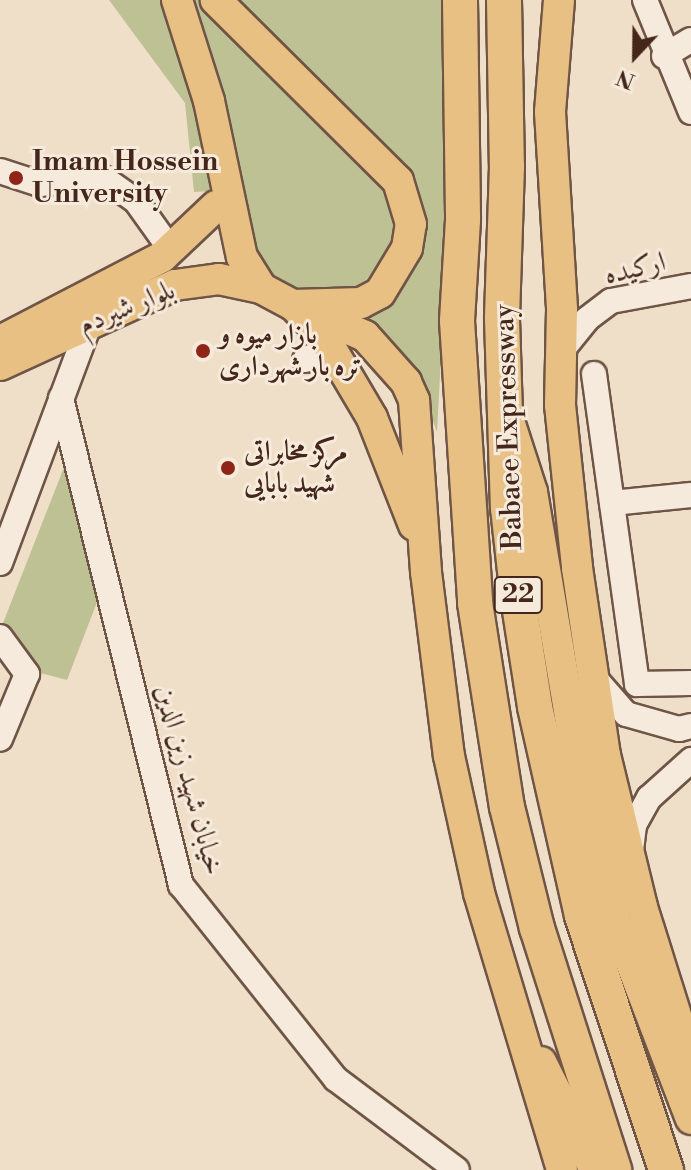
<!DOCTYPE html>
<html>
<head>
<meta charset="utf-8">
<style>
  body { margin:0 }
  #map { position:relative; width:691px; height:1170px; overflow:hidden; background:#f0dfc8; font-family:"Libre Bodoni",Amiri,serif }
  div>[style] { position:absolute }
  [style*='--x'] { left:calc(var(--x)*1px); top:calc(var(--y)*1px); width:calc(var(--w)*1px); rotate:calc(var(--a)*1deg) }
  .green>* { inset:0; background:#bec193 }
  .roads { filter:drop-shadow(2px 0 #6f5546) drop-shadow(-2px 0 #6f5546) drop-shadow(0 2px #6f5546) drop-shadow(0 -2px #6f5546) }
  .minor>* { height:24px; margin:-12px; padding:0 12px; transform-origin:12px; border-radius:12px; background:#f5eadb }
  .major>* { height:30px; margin:-15px; padding:0 15px; transform-origin:15px; border-radius:15px; background:#e8c084 }
  .highway>* { height:34px; margin:-17px; padding:0 17px; transform-origin:17px; border-radius:17px; background:#e8c084 }
  .dots>* { width:22px; height:22px; translate:-50% -50%; box-sizing:border-box; border:4px solid #f5eadb; border-radius:50% }
  span { translate:-50% -50%; white-space:nowrap; text-align:center; line-height:1.15; -webkit-text-stroke:6px #f5eadb; paint-order:stroke }
  .shield-label span { padding:2px 6px; background:#f5eadb; border:2px solid; border-radius:6px; -webkit-text-stroke-width:0 }
  .shield-label { font-size:26px; color:#44271a; font-weight:700 }
  .poi-label { font-size:28px; color:#44271a; font-weight:700 }
  .left { translate:0 -50%; text-align:left }
  .street-label { font-size:28px; color:#44271a }
  .north { position:absolute; left:595px; top:16px; width:80px; height:80px; -webkit-text-stroke:6px #f5eadb; paint-order:stroke; rotate:202deg; font-size:22px; font-weight:700; line-height:32px; text-align:center; color:#44271a }
  .north::after { content:''; display:block; margin:auto; width:28px; height:36px; background:#44271a; clip-path:polygon(50% 0,100% 100%,50% 72%,0 100%) }
</style>
</head>
<body>
<div id="map">
  <div class="green">
    <i style="clip-path:polygon(109px 0,165px 0,197px 92px,211px 191px,194px 192px,185px 103px)"></i>
    <i style="clip-path:polygon(187px 0,205px 0,357px 149px,401px 211px,394px 261px,356px 295px,286px 291px,257px 269px)"></i>
    <i style="clip-path:polygon(230px 0,442px 0,446px 262px,437px 432px,412px 365px,384px 334px,343px 313px,419px 231px)"></i>
    <i style="clip-path:polygon(68px 457px,104px 584px,67px 680px,33px 671px,3px 623px)"></i>
  </div>
  <div class="roads">
    <div class="minor">
      <i style="--x:645;--y:0;--w:121;--a:67.7"></i>
      <i style="--x:664;--y:56;--w:31;--a:-31"></i>
      <i style="--x:0;--y:171;--w:42;--a:18"></i>
      <i style="--x:40;--y:184;--w:62;--a:-6.4"></i>
      <i style="--x:102;--y:177;--w:42;--a:35.2"></i>
      <i style="--x:136;--y:201;--w:60;--a:54.5"></i>
      <i style="--x:563;--y:349;--w:38;--a:-51"></i>
      <i style="--x:587;--y:319;--w:30;--a:-37"></i>
      <i style="--x:611;--y:301;--w:81;--a:-10.6"></i>
      <i style="--x:305;--y:360;--w:16;--a:-27"></i>
      <i style="--x:319;--y:353;--w:18;--a:-77"></i>
      <i style="--x:594;--y:374;--w:313;--a:82.1"></i>
      <i style="--x:637;--y:684;--w:54;--a:-1.1"></i>
      <i style="--x:61;--y:398;--w:502;--a:76.16"></i>
      <i style="--x:181;--y:885;--w:248;--a:51.4"></i>
      <i style="--x:336;--y:1079;--w:151;--a:36.9"></i>
      <i style="--x:612;--y:503;--w:79;--a:-5.8"></i>
      <i style="--x:0;--y:563;--w:257;--a:-69.5"></i>
      <i style="--x:90;--y:322;--w:8;--a:-120"></i>
      <i style="--x:0;--y:637;--w:46;--a:53.9"></i>
      <i style="--x:27;--y:674;--w:70;--a:112.6"></i>
      <i style="--x:591;--y:674;--w:53;--a:48.8"></i>
      <i style="--x:626;--y:714;--w:55;--a:15.8"></i>
      <i style="--x:679;--y:729;--w:12;--a:-14"></i>
      <i style="--x:631;--y:850;--w:25;--a:-83"></i>
      <i style="--x:634;--y:825;--w:31;--a:-61"></i>
      <i style="--x:649;--y:798;--w:57;--a:-42.1"></i>
    </div>
    <div class="major">
      <i style="--x:177;--y:0;--w:106;--a:72.4"></i>
      <i style="--x:209;--y:101;--w:159;--a:78.1"></i>
      <i style="--x:242;--y:257;--w:36;--a:58"></i>
      <i style="--x:261;--y:288;--w:36;--a:28"></i>
      <i style="--x:293;--y:305;--w:68;--a:-1.7"></i>
      <i style="--x:361;--y:303;--w:21;--a:-28"></i>
      <i style="--x:380;--y:293;--w:52;--a:-59"></i>
      <i style="--x:407;--y:248;--w:24;--a:-81"></i>
      <i style="--x:411;--y:224;--w:45;--a:-106.8"></i>
      <i style="--x:398;--y:181;--w:257;--a:-135.2"></i>
      <i style="--x:559;--y:0;--w:112;--a:94.6"></i>
      <i style="--x:550;--y:112;--w:198;--a:86.5"></i>
      <i style="--x:562;--y:310;--w:95;--a:91.2"></i>
      <i style="--x:560;--y:405;--w:164;--a:84"></i>
      <i style="--x:577;--y:568;--w:189;--a:81.5"></i>
      <i style="--x:605;--y:755;--w:156;--a:76.3"></i>
      <i style="--x:642;--y:907;--w:164;--a:72.6"></i>
      <i style="--x:293;--y:305;--w:78;--a:23.3"></i>
      <i style="--x:365;--y:336;--w:62;--a:48.3"></i>
      <i style="--x:406;--y:382;--w:20;--a:66"></i>
      <i style="--x:414;--y:400;--w:172;--a:86"></i>
      <i style="--x:426;--y:572;--w:185;--a:82.9"></i>
      <i style="--x:449;--y:756;--w:140;--a:77.6"></i>
      <i style="--x:479;--y:893;--w:289;--a:73.3"></i>
      <i style="--x:297;--y:309;--w:37;--a:45"></i>
      <i style="--x:323;--y:335;--w:96;--a:59.4"></i>
      <i style="--x:372;--y:418;--w:115;--a:68.6"></i>
      <i style="--x:0;--y:341;--w:182;--a:-27.4"></i>
      <i style="--x:162;--y:257;--w:74;--a:-43.4"></i>
      <i style="--x:0;--y:365;--w:192;--a:-24.6"></i>
      <i style="--x:175;--y:285;--w:44;--a:-7.8"></i>
      <i style="--x:219;--y:279;--w:43;--a:12.1"></i>
      <i style="--x:511;--y:427;--w:68;--a:72.1"></i>
      <i style="--x:532;--y:492;--w:265;--a:80.4"></i>
      <i style="--x:576;--y:753;--w:172;--a:76.9"></i>
      <i style="--x:615;--y:921;--w:212;--a:69"></i>
      <i style="--x:541;--y:1062;--w:121;--a:63.4"></i>
    </div>
    <div class="highway">
      <i style="--x:460;--y:0;--w:220;--a:89.2"></i>
      <i style="--x:463;--y:220;--w:101;--a:93.4"></i>
      <i style="--x:457;--y:321;--w:283;--a:86.3"></i>
      <i style="--x:475;--y:603;--w:206;--a:81.1"></i>
      <i style="--x:507;--y:807;--w:125;--a:76.1"></i>
      <i style="--x:537;--y:928;--w:254;--a:72.3"></i>
      <i style="--x:504;--y:0;--w:166;--a:89"></i>
      <i style="--x:507;--y:166;--w:153;--a:91.9"></i>
      <i style="--x:502;--y:319;--w:189;--a:88.2"></i>
      <i style="--x:508;--y:508;--w:91;--a:83.7"></i>
      <i style="--x:518;--y:598;--w:110;--a:81.1"></i>
      <i style="--x:535;--y:707;--w:214;--a:77.3"></i>
      <i style="--x:582;--y:916;--w:268;--a:71.7"></i>
    </div>
  </div>
  <div class="dots">
    <i style="left:16px;top:178px;background:#8f2418"></i>
    <i style="left:203px;top:351px;background:#8f2418"></i>
    <i style="left:228px;top:468px;background:#8f2418"></i>
  </div>
  <div class="shield-label">
    <span style="left:518px;top:595px">22</span>
  </div>
  <div class="poi-label">
    <span class="left" style="left:32px;top:178px">Imam Hossein<br>University</span>
    <span class="left" style="left:219px;top:351px">بازار میوه و<br>تره بار شهرداری</span>
    <span class="left" style="left:244px;top:468px">مرکز مخابراتی<br>شهید بابایی</span>
  </div>
  <div class="street-label">
    <span style="left:635px;top:269px;rotate:-14deg">ارکیده</span>
    <span style="left:127px;top:308px;rotate:-22deg">بلوار شیردم</span>
    <span style="left:509px;top:427px;rotate:-92deg">Babaee Expressway</span>
    <span style="left:189px;top:780px;rotate:75deg">خیابان شهید زین الدین</span>
  </div>
  <div class="north">N</div>
</div>
</body>
</html>
